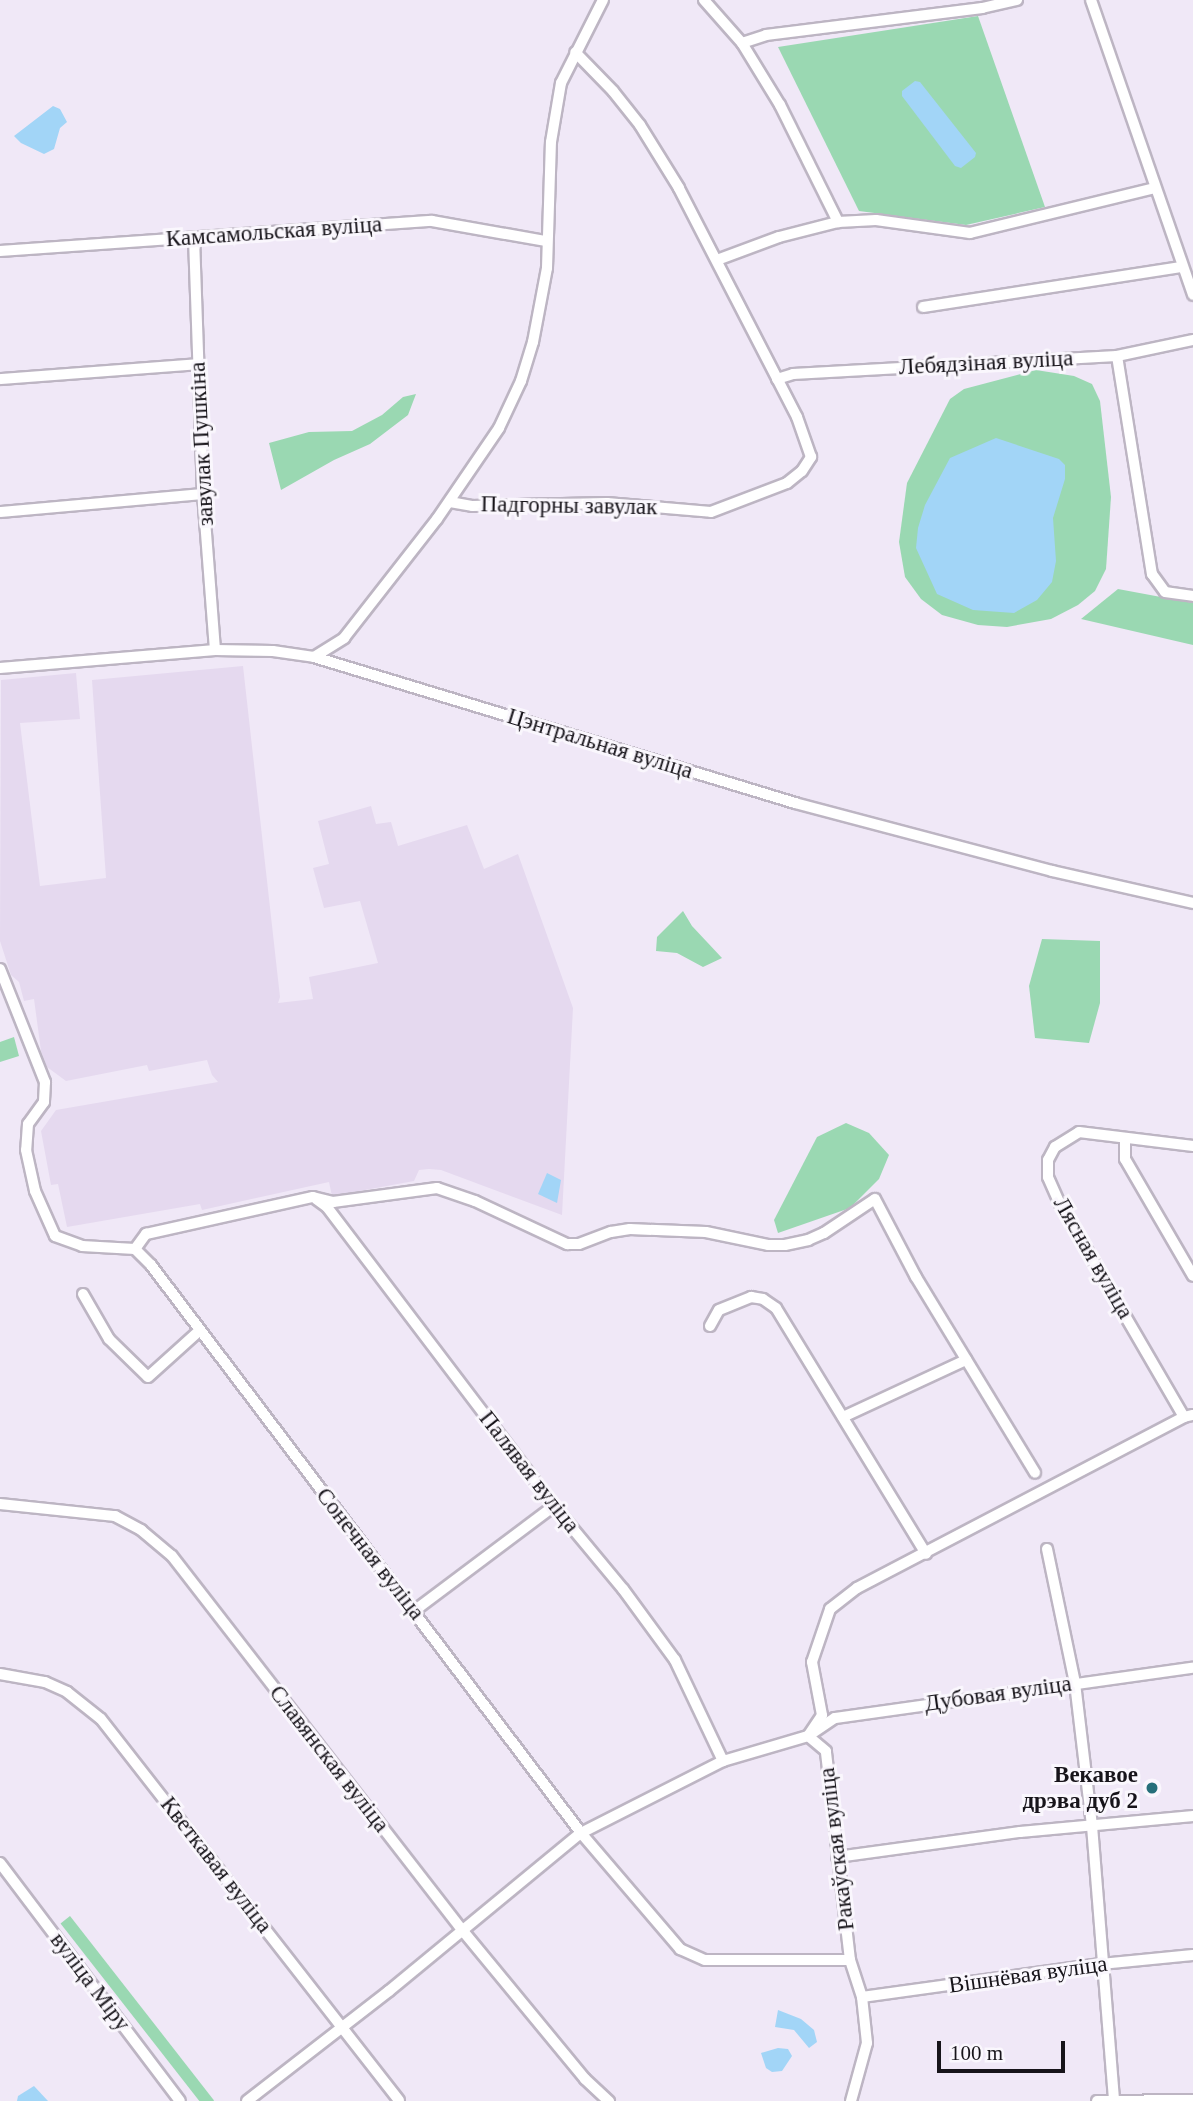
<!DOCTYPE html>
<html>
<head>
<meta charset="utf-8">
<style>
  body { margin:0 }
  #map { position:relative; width:1193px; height:2101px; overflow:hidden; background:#f0e8f7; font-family:"Times New Roman",serif }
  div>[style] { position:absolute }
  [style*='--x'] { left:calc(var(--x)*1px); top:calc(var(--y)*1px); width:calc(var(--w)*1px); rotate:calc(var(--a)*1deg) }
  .built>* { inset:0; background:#e5d9ef }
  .green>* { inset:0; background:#9ad8b2; transform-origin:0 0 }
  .water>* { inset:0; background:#a2d5f7 }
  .roads { filter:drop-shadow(2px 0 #bdb5c3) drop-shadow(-2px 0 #bdb5c3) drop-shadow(0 2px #bdb5c3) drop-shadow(0 -2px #bdb5c3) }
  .minor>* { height:10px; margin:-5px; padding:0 5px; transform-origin:5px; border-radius:5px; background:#fff }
  .dots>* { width:19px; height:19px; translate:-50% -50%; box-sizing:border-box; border:4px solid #faf7fd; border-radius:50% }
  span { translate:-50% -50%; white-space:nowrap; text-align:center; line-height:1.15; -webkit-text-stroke:6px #faf7fd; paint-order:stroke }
  .street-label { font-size:23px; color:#17141a }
  .poi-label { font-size:23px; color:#17141a; font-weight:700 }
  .right { translate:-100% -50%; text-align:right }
  .scale { position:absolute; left:937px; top:2041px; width:128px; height:32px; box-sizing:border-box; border:4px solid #17141a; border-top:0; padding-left:9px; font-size:21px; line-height:24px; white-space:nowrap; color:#17141a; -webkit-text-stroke:5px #faf7fd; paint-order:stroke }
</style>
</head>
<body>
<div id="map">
  <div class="built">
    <i style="clip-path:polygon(243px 666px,280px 997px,278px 1003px,313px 999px,309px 977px,378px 963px,360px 901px,324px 908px,313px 868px,329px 864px,318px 821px,371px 806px,376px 824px,391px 822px,398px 846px,467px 825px,484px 869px,518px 854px,573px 1008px,562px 1215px,441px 1170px,429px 1169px,419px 1170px,414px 1181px,332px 1196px,329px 1182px,202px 1210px,200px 1204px,67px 1227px,58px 1184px,51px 1185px,41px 1131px,56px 1110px,218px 1082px,212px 1075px,207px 1060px,149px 1071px,147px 1065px,66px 1081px,47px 1067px,41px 1051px,34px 999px,24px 1001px,19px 982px,11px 975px,0 941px,1px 680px,76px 673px,80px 719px,20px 723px,40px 886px,106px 878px,92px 680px)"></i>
  </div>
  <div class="green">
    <i style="clip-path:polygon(978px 16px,1045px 207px,966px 225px,859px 211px,778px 47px)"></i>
    <i style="clip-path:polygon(1036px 370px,1074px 376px,1092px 384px,1100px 401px,1111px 497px,1106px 569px,1095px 591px,1078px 605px,1051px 619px,1007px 627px,978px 625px,942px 615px,921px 599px,905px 577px,899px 542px,907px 483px,950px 399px,964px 389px)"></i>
    <i style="clip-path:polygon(416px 394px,408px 415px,370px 444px,334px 460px,281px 490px,269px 443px,309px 432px,352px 431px,382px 415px,403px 397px)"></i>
    <i style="clip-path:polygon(1118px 589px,1193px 603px,1193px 645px,1081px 619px)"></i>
    <i style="clip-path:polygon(683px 911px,692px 926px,722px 958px,703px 967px,677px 953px,656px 951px,657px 937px)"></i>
    <i style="clip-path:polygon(1042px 939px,1100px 941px,1100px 1003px,1089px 1043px,1035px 1038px,1029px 986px)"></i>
    <i style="clip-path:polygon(14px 1037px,19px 1056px,0 1062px,0 1042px)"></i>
    <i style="clip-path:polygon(846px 1123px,869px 1133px,889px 1155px,879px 1179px,850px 1208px,778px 1233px,774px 1220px,817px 1137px)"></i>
    <i style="left:70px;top:1916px;width:234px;height:12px;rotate:52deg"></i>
  </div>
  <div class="water">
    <i style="clip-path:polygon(915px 81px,920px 82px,976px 153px,975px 157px,961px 168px,955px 166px,902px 96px,902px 91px)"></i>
    <i style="clip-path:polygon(53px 106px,60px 109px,67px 122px,60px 128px,54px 149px,44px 154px,21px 143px,14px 136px)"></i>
    <i style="clip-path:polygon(996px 438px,1059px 459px,1065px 465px,1065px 479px,1053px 518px,1056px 561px,1052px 582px,1037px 600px,1014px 613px,973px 610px,937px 594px,916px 548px,918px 528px,925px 505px,950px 458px)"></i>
    <i style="clip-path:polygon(547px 1173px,561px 1180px,557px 1203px,538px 1194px)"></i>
    <i style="clip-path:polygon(778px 2010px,801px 2019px,814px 2030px,817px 2042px,809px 2048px,794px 2030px,775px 2027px)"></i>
    <i style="clip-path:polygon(778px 2048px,788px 2049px,792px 2056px,782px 2071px,772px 2072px,766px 2068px,761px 2053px)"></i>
    <i style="clip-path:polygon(34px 2086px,48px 2101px,17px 2101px,18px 2096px)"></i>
  </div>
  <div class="roads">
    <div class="minor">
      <i style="--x:704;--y:0;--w:57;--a:48.5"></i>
      <i style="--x:742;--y:43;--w:73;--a:58.5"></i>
      <i style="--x:780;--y:105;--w:131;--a:63.6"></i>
      <i style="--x:1091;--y:0;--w:312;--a:70.9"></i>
      <i style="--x:742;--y:43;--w:25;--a:-18"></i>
      <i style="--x:766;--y:35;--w:218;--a:-7.1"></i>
      <i style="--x:982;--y:8;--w:36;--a:-13"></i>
      <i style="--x:194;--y:238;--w:256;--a:88"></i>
      <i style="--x:203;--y:494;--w:156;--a:85.6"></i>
      <i style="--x:0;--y:251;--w:433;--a:-4"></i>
      <i style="--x:432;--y:221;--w:116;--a:10"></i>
      <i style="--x:717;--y:260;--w:66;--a:-20.4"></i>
      <i style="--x:779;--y:237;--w:61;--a:-14.3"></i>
      <i style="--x:838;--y:222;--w:38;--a:-3"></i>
      <i style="--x:876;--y:220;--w:95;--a:7.9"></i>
      <i style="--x:970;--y:233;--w:189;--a:-13.7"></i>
      <i style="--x:923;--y:307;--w:261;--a:-8.8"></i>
      <i style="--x:1117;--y:356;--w:221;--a:80.9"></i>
      <i style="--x:1152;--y:574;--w:22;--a:54"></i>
      <i style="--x:1165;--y:592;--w:28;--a:8"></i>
      <i style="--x:0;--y:379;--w:199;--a:-4.3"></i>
      <i style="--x:777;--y:379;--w:17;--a:-17"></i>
      <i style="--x:793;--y:374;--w:324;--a:-3.2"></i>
      <i style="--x:1117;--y:356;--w:78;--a:-11.9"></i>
      <i style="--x:450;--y:502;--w:22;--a:10"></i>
      <i style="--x:472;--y:506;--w:135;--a:-1.3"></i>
      <i style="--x:607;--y:503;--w:104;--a:4.9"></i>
      <i style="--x:711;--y:512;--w:81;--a:-20.9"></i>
      <i style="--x:787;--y:483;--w:19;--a:-39"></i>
      <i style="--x:802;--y:471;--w:17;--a:-57"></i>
      <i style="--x:811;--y:457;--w:42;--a:-109.3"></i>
      <i style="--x:797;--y:417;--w:258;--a:-117.3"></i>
      <i style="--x:679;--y:188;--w:74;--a:-121.8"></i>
      <i style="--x:640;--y:125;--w:43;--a:-128.5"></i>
      <i style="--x:613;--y:91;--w:54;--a:-134.3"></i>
      <i style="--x:0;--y:512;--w:204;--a:-5.1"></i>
      <i style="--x:314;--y:657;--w:36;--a:-32"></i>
      <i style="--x:344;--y:638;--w:151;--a:-52"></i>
      <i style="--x:437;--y:519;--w:110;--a:-55.7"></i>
      <i style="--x:499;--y:428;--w:52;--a:-64.9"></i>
      <i style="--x:521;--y:381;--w:41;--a:-72.9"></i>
      <i style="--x:533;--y:342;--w:75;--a:-79.3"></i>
      <i style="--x:547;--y:268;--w:126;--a:-88.2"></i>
      <i style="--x:551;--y:142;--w:60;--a:-80.4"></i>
      <i style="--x:561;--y:83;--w:93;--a:-63.2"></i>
      <i style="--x:0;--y:668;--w:216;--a:-4.8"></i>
      <i style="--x:215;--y:650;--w:58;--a:1"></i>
      <i style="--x:273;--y:651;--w:41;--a:8.3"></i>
      <i style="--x:314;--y:657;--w:503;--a:16.88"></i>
      <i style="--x:795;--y:803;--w:266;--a:14.8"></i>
      <i style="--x:1052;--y:871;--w:145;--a:12.8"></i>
      <i style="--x:0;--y:969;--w:122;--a:68.3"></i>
      <i style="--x:45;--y:1082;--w:20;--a:93"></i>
      <i style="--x:44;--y:1102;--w:27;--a:126"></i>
      <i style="--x:28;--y:1124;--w:26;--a:94"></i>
      <i style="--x:26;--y:1150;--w:42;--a:77.6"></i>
      <i style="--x:35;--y:1191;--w:49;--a:66"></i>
      <i style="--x:55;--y:1236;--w:29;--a:20"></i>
      <i style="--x:82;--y:1246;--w:53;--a:3.2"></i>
      <i style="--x:135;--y:1249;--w:23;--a:45"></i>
      <i style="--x:151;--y:1265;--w:712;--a:52.87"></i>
      <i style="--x:581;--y:1833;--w:153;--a:49.5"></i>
      <i style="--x:680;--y:1949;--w:27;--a:24"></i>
      <i style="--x:705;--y:1960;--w:145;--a:0"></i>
      <i style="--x:1125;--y:1138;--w:21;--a:90"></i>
      <i style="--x:1125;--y:1159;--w:135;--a:59.8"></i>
      <i style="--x:316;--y:1199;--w:14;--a:36"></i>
      <i style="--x:327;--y:1207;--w:375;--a:52.8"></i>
      <i style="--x:554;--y:1506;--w:108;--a:50.3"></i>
      <i style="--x:623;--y:1589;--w:88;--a:53.8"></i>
      <i style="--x:675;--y:1660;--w:112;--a:64.6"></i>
      <i style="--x:135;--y:1249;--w:19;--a:-54"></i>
      <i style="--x:146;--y:1234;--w:171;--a:-12.5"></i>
      <i style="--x:313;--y:1197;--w:21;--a:14"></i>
      <i style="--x:333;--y:1202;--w:105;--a:-7.7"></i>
      <i style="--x:437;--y:1188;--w:40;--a:18.9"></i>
      <i style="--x:475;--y:1201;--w:102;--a:25.1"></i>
      <i style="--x:567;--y:1244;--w:12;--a:0"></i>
      <i style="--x:579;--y:1244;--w:34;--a:-21"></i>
      <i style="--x:611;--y:1232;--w:19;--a:-9"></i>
      <i style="--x:630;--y:1229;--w:76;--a:2.3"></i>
      <i style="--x:706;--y:1232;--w:63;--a:11.8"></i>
      <i style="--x:768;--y:1245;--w:17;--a:0"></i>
      <i style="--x:785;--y:1245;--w:24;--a:-12"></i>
      <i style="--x:808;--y:1240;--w:17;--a:-24"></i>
      <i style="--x:824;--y:1233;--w:61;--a:-33.7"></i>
      <i style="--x:875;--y:1199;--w:88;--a:62.3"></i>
      <i style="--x:916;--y:1277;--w:229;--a:58.7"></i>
      <i style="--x:83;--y:1294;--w:52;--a:60"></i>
      <i style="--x:109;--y:1339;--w:54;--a:44.3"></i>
      <i style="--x:148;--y:1377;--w:69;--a:-42"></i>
      <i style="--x:710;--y:1326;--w:18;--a:-61"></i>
      <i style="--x:719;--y:1310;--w:35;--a:-22"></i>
      <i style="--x:751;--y:1297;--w:12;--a:9"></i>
      <i style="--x:763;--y:1299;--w:16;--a:35"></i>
      <i style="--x:776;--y:1308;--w:288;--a:58.6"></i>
      <i style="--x:843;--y:1417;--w:136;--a:-24.9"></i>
      <i style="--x:1184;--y:1417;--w:249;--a:-120.2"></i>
      <i style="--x:1059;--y:1202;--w:27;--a:-114"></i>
      <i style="--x:1048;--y:1177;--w:17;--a:-90"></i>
      <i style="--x:1048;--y:1160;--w:15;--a:-62"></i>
      <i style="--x:1055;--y:1147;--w:28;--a:-32"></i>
      <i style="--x:1079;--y:1132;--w:115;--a:7"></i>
      <i style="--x:0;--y:1504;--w:116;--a:6"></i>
      <i style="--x:115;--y:1516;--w:30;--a:28"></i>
      <i style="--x:141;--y:1530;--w:40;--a:40"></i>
      <i style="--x:172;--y:1556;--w:475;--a:52.2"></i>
      <i style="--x:463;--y:1931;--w:192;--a:50.5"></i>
      <i style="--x:585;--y:2079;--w:33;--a:43"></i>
      <i style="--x:1047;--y:1549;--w:137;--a:78.2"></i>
      <i style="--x:1075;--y:1683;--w:144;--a:83.2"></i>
      <i style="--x:1092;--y:1826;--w:276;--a:85.4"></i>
      <i style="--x:414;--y:1611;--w:175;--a:-36.9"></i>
      <i style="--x:0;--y:1674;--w:46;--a:10.1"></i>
      <i style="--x:45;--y:1682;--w:24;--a:24"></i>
      <i style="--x:67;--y:1692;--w:43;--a:38.5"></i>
      <i style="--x:101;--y:1719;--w:484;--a:52"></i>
      <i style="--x:837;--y:1857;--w:185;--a:-7.8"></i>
      <i style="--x:1020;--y:1832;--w:174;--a:-5.3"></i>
      <i style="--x:0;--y:1863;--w:298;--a:52.9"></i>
      <i style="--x:862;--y:1997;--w:241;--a:-7.9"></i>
      <i style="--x:1101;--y:1964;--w:92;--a:-5.6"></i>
      <i style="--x:247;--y:2101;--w:180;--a:-37.8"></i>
      <i style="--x:389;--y:1991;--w:249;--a:-39.5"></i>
      <i style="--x:581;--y:1833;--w:159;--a:-26.9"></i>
      <i style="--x:723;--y:1761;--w:89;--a:-16.4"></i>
      <i style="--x:808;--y:1736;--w:32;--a:-34"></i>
      <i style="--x:835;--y:1718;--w:361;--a:-8"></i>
      <i style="--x:851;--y:2101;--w:60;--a:-74.6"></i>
      <i style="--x:867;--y:2043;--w:46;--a:-96.2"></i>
      <i style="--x:862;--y:1997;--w:39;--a:-108"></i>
      <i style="--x:850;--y:1960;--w:210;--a:-96.6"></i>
      <i style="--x:826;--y:1751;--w:23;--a:-140"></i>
      <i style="--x:808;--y:1736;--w:25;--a:-56"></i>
      <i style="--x:822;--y:1715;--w:54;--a:-100.7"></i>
      <i style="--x:812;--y:1662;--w:56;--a:-71.2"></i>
      <i style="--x:830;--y:1609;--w:34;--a:-38"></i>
      <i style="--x:857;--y:1588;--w:369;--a:-27.6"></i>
      <i style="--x:1184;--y:1417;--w:9;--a:-13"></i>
      <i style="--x:1097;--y:2101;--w:96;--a:-0.6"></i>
    </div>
  </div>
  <div class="dots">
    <i style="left:1152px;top:1788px;background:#266f7a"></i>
  </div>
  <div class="street-label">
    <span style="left:274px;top:232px;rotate:-4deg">Камсамольская вуліца</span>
    <span style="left:986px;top:363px;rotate:-3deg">Лебядзіная вуліца</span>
    <span style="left:202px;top:444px;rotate:-93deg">завулак Пушкіна</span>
    <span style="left:569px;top:506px;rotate:1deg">Падгорны завулак</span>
    <span style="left:600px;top:744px;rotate:17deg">Цэнтральная вуліца</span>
    <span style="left:1093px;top:1258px;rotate:60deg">Лясная вуліца</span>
    <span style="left:529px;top:1472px;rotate:52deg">Палявая вуліца</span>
    <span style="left:370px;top:1554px;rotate:52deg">Сонечная вуліца</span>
    <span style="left:998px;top:1694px;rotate:-8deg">Дубовая вуліца</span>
    <span style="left:329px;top:1759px;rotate:52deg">Славянская вуліца</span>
    <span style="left:837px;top:1849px;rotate:-97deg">Ракаўская вуліца</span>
    <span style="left:216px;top:1865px;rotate:52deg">Кветкавая вуліца</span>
    <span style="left:1028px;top:1975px;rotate:-8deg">Вішнёвая вуліца</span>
    <span style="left:90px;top:1982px;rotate:53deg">вуліца Міру</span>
  </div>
  <div class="poi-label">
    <span class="right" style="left:1138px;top:1788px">Векавое<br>дрэва дуб 2</span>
  </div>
  <div class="scale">100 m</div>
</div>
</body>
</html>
